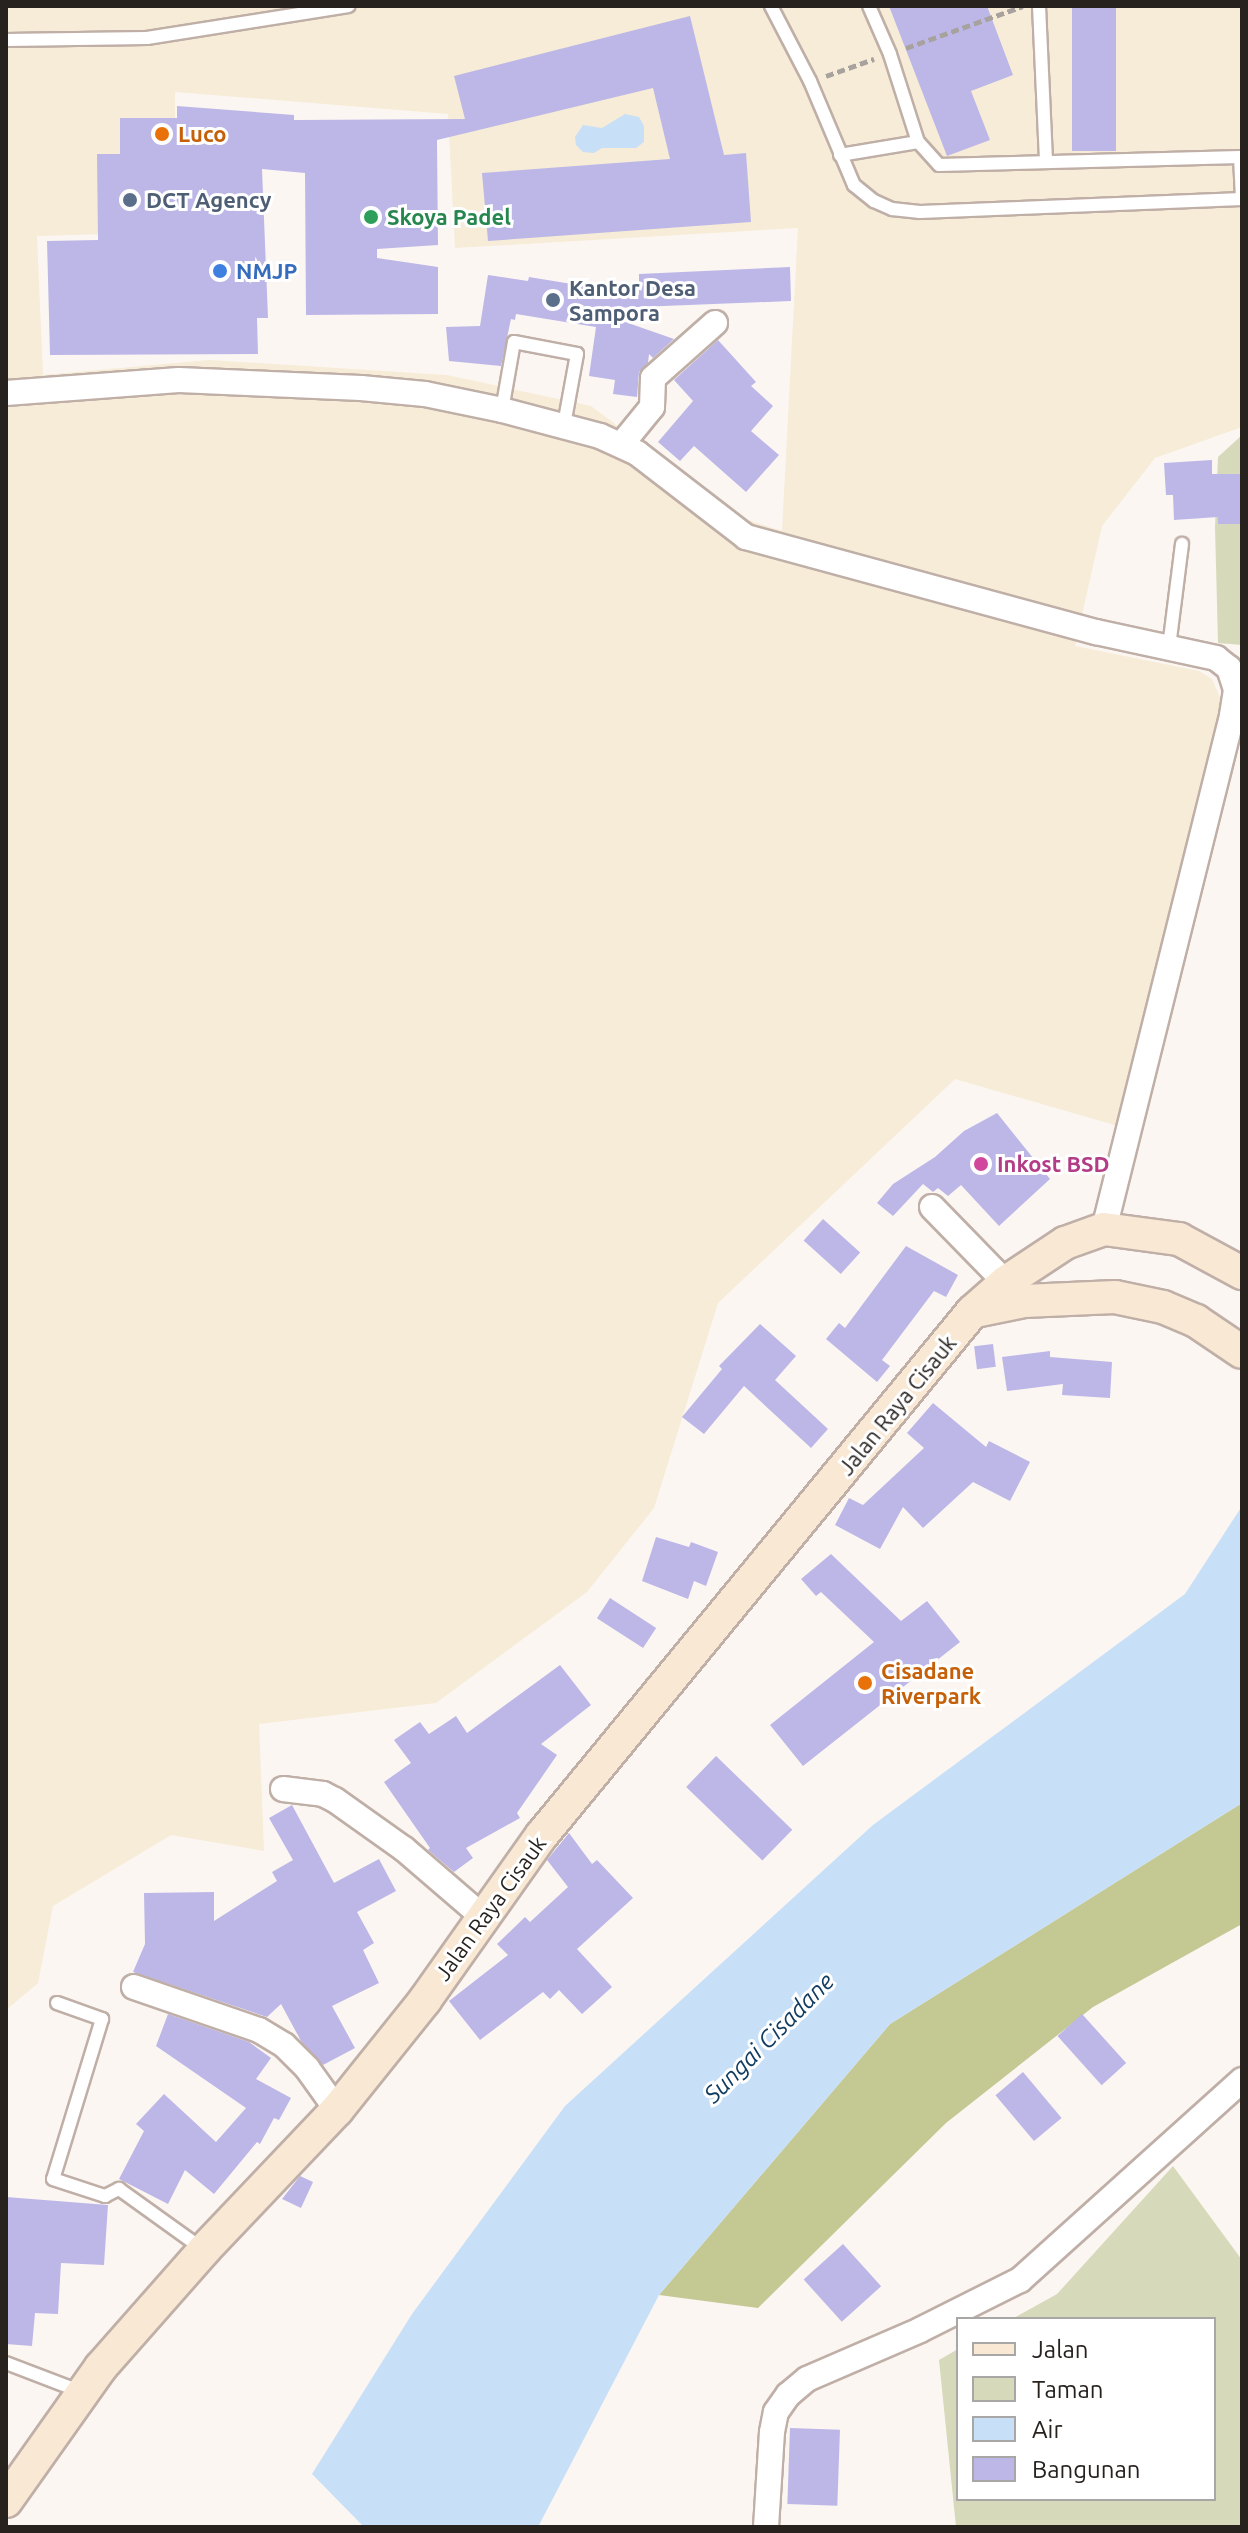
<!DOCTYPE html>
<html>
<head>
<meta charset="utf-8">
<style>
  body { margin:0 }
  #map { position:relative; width:1248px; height:2533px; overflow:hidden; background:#fcf6f2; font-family:Ubuntu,sans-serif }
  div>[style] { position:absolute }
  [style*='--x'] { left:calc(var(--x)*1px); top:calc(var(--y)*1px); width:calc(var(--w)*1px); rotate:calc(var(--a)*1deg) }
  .commercial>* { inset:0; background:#f6ecd7 }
  .green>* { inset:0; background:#d7daba }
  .forest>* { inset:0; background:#c4c893 }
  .water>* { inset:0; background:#c7dff7 }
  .building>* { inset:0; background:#bdb7e8; transform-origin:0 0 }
  .path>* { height:5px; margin-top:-2.5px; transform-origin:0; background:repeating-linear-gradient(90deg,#a8a29e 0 8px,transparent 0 12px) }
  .roads { filter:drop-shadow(2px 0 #bfafa7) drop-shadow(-2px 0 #bfafa7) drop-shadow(0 2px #bfafa7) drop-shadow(0 -2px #bfafa7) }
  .lane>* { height:12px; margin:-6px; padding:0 6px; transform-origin:6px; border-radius:6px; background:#fff }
  .street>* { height:24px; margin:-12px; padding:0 12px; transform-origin:12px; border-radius:12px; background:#fff }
  .secondary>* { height:32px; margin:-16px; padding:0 16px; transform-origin:16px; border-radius:16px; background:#f8e8d4 }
  .dots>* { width:22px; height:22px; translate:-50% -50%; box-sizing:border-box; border:4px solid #fff; border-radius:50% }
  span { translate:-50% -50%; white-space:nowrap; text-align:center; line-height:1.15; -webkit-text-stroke:6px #fff; paint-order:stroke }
  .food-label { font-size:22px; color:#c56008; font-weight:700 }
  .left { translate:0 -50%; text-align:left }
  .service-label { font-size:22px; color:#4e5e75; font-weight:700 }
  .leisure-label { font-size:22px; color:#27864d; font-weight:700 }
  .shop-label { font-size:22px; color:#366cbe; font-weight:700 }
  .hotel-label { font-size:22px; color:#b23c85; font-weight:700 }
  .street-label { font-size:22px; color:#28221f }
  .water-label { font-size:24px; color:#113c61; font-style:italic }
  .frame { position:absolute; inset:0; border:8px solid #28221f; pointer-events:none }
  .legend { position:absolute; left:956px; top:2317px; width:260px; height:184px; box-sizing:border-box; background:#fff; border:2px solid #a9a7a5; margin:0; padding:10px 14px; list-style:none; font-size:24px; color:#28221f }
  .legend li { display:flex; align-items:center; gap:16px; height:40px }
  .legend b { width:40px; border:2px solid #a9a7a5 }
</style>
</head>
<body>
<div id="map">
  <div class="commercial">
    <i style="clip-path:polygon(evenodd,6px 6px,1242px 6px,1242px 427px,1155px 458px,1102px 526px,1075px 646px,1199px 671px,1212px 679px,1221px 700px,1190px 848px,1118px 1126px,955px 1079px,718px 1303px,654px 1508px,587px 1592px,436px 1703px,259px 1724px,264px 1851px,171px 1835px,53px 1906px,38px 1983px,6px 2010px,6px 6px,175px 92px,448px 114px,455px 248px,798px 228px,782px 531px,739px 517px,591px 406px,447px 375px,209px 360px,43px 375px,37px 236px,175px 232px,175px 92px)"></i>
  </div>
  <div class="green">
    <i style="clip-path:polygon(1242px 435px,1242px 645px,1218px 643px,1215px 527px,1218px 457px)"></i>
    <i style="clip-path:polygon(1173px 2166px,1242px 2260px,1242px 2527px,956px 2527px,939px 2360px,958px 2349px,958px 2499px,1214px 2499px,1214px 2319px,1012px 2319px,1057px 2294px)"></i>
  </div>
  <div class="forest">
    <i style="clip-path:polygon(1242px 1803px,1242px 1924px,1093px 2007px,946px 2123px,758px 2308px,659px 2295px,890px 2024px)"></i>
  </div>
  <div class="water">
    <i style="clip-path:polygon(625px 114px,639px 117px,644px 126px,644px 142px,636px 148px,602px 148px,594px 153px,583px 152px,576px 145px,575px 137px,583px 125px,602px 128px)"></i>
    <i style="clip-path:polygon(1242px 1506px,1242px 1803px,890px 2024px,659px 2295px,538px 2527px,364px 2527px,312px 2474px,412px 2314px,565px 2106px,873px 1825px,1185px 1594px)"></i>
  </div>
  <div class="building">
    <i style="clip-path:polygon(889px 6px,987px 6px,1013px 75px,971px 91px,990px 140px,947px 156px)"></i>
    <i style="left:1072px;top:6px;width:44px;height:145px"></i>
    <i style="clip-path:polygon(690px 16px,724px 155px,746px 153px,751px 222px,488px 241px,482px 173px,670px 159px,653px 88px,437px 140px,438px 245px,377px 249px,377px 258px,438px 267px,438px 314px,306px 315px,305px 173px,262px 169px,268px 318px,257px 318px,258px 354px,50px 355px,47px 241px,98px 240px,97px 154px,120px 154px,120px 118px,177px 118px,177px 106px,294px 115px,294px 120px,465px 119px,454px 76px)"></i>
    <i style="clip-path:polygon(790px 267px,791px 301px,588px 309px,674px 339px,653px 358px,649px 354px,648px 363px,639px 372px,637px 397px,613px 394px,615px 380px,589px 376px,596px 327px,516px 314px,515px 320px,511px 319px,501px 366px,449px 361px,446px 327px,480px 326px,488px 275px,528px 281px,529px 277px,639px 295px,639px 274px)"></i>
    <i style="clip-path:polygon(718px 340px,756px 382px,751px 386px,773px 406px,751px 431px,779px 455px,746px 492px,694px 446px,680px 461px,658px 442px,693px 401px,674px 380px)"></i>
    <i style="clip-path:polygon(1212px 460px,1212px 474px,1242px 474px,1242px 524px,1218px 524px,1218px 517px,1174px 520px,1173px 495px,1166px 495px,1164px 463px)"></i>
    <i style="clip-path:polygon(997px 1113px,1050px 1179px,999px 1226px,961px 1185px,948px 1196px,938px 1188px,933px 1192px,923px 1184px,893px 1216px,877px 1203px,893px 1184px,935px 1157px,964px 1131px)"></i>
    <i style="left:823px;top:1219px;width:50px;height:29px;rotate:42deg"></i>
    <i style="clip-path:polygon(906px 1246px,958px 1275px,946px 1297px,934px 1291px,882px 1360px,890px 1366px,877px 1382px,826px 1339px,839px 1323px,845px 1328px)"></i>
    <i style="clip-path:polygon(760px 1324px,796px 1356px,775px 1380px,828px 1429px,811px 1448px,744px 1386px,704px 1434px,682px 1417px,722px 1369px,719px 1366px)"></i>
    <i style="left:993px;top:1344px;width:23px;height:19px;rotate:83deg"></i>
    <i style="clip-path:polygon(1050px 1351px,1050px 1357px,1112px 1362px,1110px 1398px,1062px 1395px,1063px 1384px,1007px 1391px,1002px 1357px)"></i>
    <i style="clip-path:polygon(933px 1403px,986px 1447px,989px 1441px,1030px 1462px,1010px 1501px,973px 1482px,923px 1528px,903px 1507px,880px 1549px,835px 1525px,849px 1498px,863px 1505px,924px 1448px,907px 1433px)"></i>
    <i style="clip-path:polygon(656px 1537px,689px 1547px,691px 1542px,718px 1552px,706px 1586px,694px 1581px,688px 1599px,642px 1581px)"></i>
    <i style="clip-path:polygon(831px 1554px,901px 1621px,927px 1601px,960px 1642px,803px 1766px,770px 1725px,874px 1642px,821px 1592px,816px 1596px,801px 1579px)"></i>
    <i style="left:610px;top:1598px;width:55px;height:24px;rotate:33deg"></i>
    <i style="clip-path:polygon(560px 1665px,591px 1705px,541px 1744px,557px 1755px,517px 1813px,520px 1818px,466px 1848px,473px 1858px,454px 1872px,428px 1850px,430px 1848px,384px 1782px,411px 1763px,394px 1740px,420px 1722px,429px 1734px,456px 1716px,467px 1733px)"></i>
    <i style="left:716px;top:1756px;width:106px;height:43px;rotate:44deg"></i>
    <i style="clip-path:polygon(292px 1805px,334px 1883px,379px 1859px,396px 1891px,357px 1912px,374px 1943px,363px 1950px,379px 1983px,332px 2006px,355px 2048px,323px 2065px,301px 2041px,281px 2004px,267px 2017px,133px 1972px,145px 1944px,144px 1893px,214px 1892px,214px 1921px,277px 1881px,272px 1872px,293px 1860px,269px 1818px)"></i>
    <i style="clip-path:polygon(569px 1833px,592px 1864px,597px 1860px,633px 1898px,577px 1949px,612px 1987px,582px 2014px,559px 1990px,550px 1999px,543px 1992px,480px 2040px,449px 2001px,508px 1955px,497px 1944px,525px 1917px,530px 1922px,568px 1887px,547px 1860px)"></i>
    <i style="clip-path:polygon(168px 2014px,249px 2042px,271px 2058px,256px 2079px,291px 2098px,279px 2120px,274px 2118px,260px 2144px,257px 2142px,214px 2194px,185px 2170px,168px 2204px,119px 2179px,144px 2131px,136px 2124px,164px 2094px,216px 2142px,246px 2108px,156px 2046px)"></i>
    <i style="left:1082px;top:2014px;width:66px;height:33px;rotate:48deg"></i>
    <i style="left:1023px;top:2072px;width:60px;height:36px;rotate:50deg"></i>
    <i style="clip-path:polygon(300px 2176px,313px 2182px,301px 2208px,282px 2199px)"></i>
    <i style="clip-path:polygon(6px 2197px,108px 2205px,104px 2265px,61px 2263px,58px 2314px,35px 2313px,32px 2346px,6px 2344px)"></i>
    <i style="left:843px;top:2244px;width:57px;height:53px;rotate:48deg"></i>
    <i style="left:790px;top:2428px;width:50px;height:76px;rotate:2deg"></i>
  </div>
  <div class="path">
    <i style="--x:906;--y:48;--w:124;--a:-19.7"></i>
    <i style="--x:826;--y:76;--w:51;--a:-19.5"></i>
  </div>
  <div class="roads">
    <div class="lane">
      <i style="--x:771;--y:6;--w:85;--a:62.5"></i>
      <i style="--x:810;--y:81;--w:113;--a:67.1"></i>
      <i style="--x:854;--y:185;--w:26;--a:39"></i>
      <i style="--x:874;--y:201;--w:20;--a:24"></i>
      <i style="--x:892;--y:209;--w:28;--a:6"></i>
      <i style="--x:920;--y:212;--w:322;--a:-2.3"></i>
      <i style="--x:1242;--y:199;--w:42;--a:-92.7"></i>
      <i style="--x:1240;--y:157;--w:301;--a:178.5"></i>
      <i style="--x:939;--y:165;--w:31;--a:-132"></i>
      <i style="--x:918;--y:142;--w:92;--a:-107.7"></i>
      <i style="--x:890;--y:54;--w:52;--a:-113.6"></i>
      <i style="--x:1039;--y:6;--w:156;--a:87.4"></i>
      <i style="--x:6;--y:40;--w:141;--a:-0.8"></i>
      <i style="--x:147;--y:38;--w:204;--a:-9"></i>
      <i style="--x:840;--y:155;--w:79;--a:-9.5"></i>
      <i style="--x:502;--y:410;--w:69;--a:-80"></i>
      <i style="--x:514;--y:342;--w:64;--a:10.8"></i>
      <i style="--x:577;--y:354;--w:72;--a:100.4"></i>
      <i style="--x:1169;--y:647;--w:104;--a:-82.8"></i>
      <i style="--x:57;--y:2003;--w:48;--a:19.6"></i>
      <i style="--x:102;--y:2019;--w:167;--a:107"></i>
      <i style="--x:53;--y:2179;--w:55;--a:18.1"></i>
      <i style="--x:105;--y:2196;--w:16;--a:-27"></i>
      <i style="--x:119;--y:2189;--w:101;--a:35.7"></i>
      <i style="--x:6;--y:2363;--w:78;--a:21"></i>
    </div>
    <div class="street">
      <i style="--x:6;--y:393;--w:173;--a:-4.3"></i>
      <i style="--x:179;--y:380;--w:182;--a:2.5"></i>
      <i style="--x:361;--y:388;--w:64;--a:5.4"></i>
      <i style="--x:425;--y:394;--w:79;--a:11.7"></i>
      <i style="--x:502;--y:410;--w:101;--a:14.9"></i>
      <i style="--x:600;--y:436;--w:41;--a:24.7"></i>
      <i style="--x:637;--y:453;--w:138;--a:37.6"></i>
      <i style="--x:746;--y:537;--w:363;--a:15.2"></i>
      <i style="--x:1096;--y:632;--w:123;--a:12.2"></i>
      <i style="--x:1216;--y:658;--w:16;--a:38"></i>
      <i style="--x:1229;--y:668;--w:23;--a:72"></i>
      <i style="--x:1236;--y:690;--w:26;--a:99"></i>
      <i style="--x:1232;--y:716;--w:529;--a:104.01"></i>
      <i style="--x:621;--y:445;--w:49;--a:-50.8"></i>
      <i style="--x:652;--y:407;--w:29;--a:-88"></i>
      <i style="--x:653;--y:378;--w:83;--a:-41.6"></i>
      <i style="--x:932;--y:1207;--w:122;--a:45.7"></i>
      <i style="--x:283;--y:1789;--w:40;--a:7.1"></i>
      <i style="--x:323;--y:1794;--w:13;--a:27"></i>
      <i style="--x:335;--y:1800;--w:85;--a:35.4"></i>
      <i style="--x:404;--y:1849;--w:103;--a:40.7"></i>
      <i style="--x:134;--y:1987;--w:132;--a:19"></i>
      <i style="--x:259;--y:2030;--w:29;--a:31"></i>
      <i style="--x:284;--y:2045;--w:33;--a:45"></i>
      <i style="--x:307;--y:2068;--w:52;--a:54.5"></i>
      <i style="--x:766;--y:2527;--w:95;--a:-86.4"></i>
      <i style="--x:772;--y:2432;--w:20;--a:-79"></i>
      <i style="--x:776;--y:2412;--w:21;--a:-55"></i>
      <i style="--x:788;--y:2395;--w:25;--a:-40"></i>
      <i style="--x:807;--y:2379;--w:123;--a:-23.4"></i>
      <i style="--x:920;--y:2330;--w:112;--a:-26.6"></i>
      <i style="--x:1020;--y:2280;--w:299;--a:-42"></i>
    </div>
    <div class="secondary">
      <i style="--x:975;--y:1311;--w:50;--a:-11.5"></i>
      <i style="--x:1024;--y:1301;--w:91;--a:-2.5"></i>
      <i style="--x:1115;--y:1297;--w:49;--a:11.8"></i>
      <i style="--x:1163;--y:1307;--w:36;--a:23"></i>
      <i style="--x:1196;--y:1321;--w:55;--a:34"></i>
      <i style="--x:6;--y:2501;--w:164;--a:-54.7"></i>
      <i style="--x:101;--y:2367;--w:156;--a:-48.6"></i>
      <i style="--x:204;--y:2250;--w:193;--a:-46.5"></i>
      <i style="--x:337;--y:2110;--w:141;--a:-51.3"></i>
      <i style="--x:425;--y:2000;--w:202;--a:-54.7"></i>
      <i style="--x:542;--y:1835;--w:677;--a:-50.57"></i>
      <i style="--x:972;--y:1312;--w:45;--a:-41.4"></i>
      <i style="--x:1006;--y:1282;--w:71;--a:-33.5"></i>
      <i style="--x:1065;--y:1243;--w:41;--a:-19.7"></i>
      <i style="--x:1104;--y:1229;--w:76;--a:7.6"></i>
      <i style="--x:1179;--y:1239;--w:72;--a:28.4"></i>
    </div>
  </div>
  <div class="dots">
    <i style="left:162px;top:134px;background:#e8710a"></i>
    <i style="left:130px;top:200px;background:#5c6f8a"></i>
    <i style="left:371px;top:217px;background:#2e9e5b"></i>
    <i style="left:220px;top:271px;background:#3f7fe0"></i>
    <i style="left:553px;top:300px;background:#5c6f8a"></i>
    <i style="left:981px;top:1164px;background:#d1479c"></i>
    <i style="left:865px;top:1683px;background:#e8710a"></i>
  </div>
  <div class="food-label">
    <span class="left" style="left:178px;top:134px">Luco</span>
    <span class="left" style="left:881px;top:1683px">Cisadane<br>Riverpark</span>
  </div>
  <div class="service-label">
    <span class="left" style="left:146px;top:200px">DCT Agency</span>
    <span class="left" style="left:569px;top:300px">Kantor Desa<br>Sampora</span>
  </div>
  <div class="leisure-label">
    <span class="left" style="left:387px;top:217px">Skoya Padel</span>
  </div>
  <div class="shop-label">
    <span class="left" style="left:236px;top:271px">NMJP</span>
  </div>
  <div class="hotel-label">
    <span class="left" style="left:997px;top:1164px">Inkost BSD</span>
  </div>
  <div class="street-label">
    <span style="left:897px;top:1405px;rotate:-51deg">Jalan Raya Cisauk</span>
    <span style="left:490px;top:1908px;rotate:-54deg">Jalan Raya Cisauk</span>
  </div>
  <div class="water-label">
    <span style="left:769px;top:2038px;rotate:-45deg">Sungai Cisadane</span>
  </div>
  <div class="frame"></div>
  <ul class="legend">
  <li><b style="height:10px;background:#f8e8d4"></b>Jalan</li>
  <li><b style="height:22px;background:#d7daba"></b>Taman</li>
  <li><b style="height:22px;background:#c7dff7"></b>Air</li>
  <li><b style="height:22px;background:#bdb7e8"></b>Bangunan</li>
  </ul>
</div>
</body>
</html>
